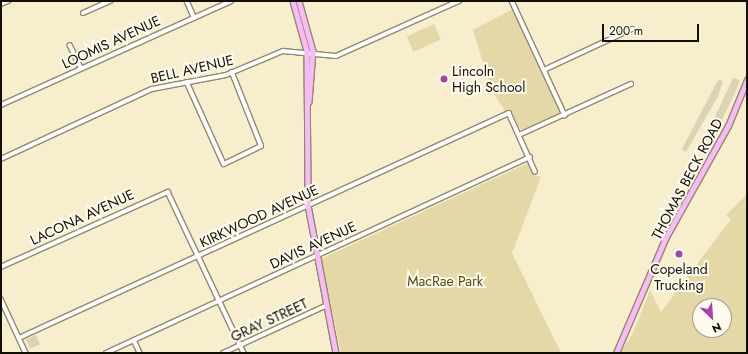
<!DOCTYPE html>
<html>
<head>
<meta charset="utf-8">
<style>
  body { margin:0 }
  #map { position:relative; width:748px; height:354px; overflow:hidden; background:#f6eecd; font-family:Jost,sans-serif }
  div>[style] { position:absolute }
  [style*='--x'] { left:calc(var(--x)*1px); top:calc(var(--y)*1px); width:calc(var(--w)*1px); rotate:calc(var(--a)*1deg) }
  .green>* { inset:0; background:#e4d8a7; transform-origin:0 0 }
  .building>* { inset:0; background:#dbd3b3; transform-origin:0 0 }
  .roads { filter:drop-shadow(1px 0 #91896b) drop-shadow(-1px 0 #91896b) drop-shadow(0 1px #91896b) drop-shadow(0 -1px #91896b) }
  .minor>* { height:3.5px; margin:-1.75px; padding:0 1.75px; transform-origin:1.75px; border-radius:1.75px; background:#fff }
  .major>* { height:4.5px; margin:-2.25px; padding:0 2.25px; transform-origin:2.25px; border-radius:2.25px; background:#f7bcf8 }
  .dots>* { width:11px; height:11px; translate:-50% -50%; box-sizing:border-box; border:2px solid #fefbee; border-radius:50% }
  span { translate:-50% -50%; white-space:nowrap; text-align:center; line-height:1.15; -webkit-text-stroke:4px #fefbee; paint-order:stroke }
  .street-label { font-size:14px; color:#110e04 }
  .poi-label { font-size:14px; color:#110e04 }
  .left { translate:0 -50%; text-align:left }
  .park-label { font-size:14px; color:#564a13 }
  .frame { position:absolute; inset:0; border:2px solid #110e04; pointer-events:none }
  .north { position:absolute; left:692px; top:298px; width:40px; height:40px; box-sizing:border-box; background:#fefbee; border:1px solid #9f9c90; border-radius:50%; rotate:155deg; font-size:11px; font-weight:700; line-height:16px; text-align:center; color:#110e04 }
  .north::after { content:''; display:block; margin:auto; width:14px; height:18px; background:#a643aa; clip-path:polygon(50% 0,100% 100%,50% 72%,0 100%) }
  .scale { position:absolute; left:602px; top:24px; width:97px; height:18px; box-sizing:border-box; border:2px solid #110e04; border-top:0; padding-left:5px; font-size:12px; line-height:14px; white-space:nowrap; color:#110e04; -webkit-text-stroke:3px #fefbee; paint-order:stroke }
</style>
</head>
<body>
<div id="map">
  <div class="green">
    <i style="clip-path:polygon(513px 9px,562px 113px,521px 130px,510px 109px,505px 111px,492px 91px,473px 30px)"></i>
    <i style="left:434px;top:24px;width:17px;height:30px;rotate:66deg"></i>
    <i style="clip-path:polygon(528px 163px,534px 175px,541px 177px,512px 253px,561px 353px,341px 353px,321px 259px)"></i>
    <i style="clip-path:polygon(evenodd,747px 194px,747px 353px,620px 353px,633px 333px,650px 290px,661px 312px,731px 219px,726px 215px,747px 194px,700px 306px,724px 306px,724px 330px,700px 330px,700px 306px)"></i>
  </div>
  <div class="building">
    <i style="clip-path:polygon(733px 78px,740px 80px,735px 93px,713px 138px,707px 134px)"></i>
    <i style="clip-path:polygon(718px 80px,723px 81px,718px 96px,686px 152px,682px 149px)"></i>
    <i style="left:36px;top:335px;width:10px;height:11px;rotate:66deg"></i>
  </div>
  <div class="roads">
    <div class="minor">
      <i style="--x:187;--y:1;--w:17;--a:66"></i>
      <i style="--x:512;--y:1;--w:126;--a:65.1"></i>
      <i style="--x:1;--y:4;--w:8;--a:-23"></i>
      <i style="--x:83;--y:13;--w:30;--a:-24"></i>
      <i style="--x:70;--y:45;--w:25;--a:64"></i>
      <i style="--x:544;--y:70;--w:97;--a:-25"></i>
      <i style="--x:187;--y:82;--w:90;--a:65.7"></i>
      <i style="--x:224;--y:164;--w:41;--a:-25.9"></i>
      <i style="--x:261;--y:146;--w:79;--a:-111.7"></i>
      <i style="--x:1;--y:105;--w:252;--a:-24.3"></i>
      <i style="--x:519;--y:135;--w:123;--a:-24.5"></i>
      <i style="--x:1;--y:159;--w:166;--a:-24.9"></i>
      <i style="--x:152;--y:89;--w:75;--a:-10.7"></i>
      <i style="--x:226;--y:75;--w:62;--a:-22.8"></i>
      <i style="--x:283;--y:51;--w:53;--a:5.4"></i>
      <i style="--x:336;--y:56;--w:135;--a:-24.1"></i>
      <i style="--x:1;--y:267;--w:183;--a:-24.2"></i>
      <i style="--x:168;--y:192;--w:178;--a:64.7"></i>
      <i style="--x:1;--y:299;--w:60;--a:65.2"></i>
      <i style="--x:19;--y:338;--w:539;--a:-24.66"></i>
      <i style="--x:509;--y:113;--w:64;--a:65.9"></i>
      <i style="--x:134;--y:340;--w:14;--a:65"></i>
      <i style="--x:106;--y:353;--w:467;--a:-24.8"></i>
      <i style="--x:223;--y:353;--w:112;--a:-24.7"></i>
    </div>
    <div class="major">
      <i style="--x:293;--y:1;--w:52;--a:74.4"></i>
      <i style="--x:307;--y:51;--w:154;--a:89.6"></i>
      <i style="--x:308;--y:205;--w:151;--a:79.3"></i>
      <i style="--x:299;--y:1;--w:52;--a:74.4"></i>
      <i style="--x:313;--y:51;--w:51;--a:94.5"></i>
      <i style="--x:616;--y:353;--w:124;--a:-66.7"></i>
      <i style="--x:665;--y:239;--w:129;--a:-60.9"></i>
      <i style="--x:728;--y:126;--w:50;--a:-67.6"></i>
    </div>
  </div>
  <div class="dots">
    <i style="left:444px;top:79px;background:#a643aa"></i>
    <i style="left:679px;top:254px;background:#a643aa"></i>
  </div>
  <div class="street-label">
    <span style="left:111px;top:42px;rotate:-25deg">LOOMIS AVENUE</span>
    <span style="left:192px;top:69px;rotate:-13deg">BELL AVENUE</span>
    <span style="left:687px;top:179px;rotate:-62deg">THOMAS BECK ROAD</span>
    <span style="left:259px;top:216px;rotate:-25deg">KIRKWOOD AVENUE</span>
    <span style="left:82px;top:217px;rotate:-25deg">LACONA AVENUE</span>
    <span style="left:313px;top:245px;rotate:-25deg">DAVIS AVENUE</span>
    <span style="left:269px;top:320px;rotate:-25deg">GRAY STREET</span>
  </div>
  <div class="poi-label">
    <span class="left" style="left:452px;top:79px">Lincoln<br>High School</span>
    <span style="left:679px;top:277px">Copeland<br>Trucking</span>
  </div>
  <div class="park-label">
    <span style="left:445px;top:281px">MacRae Park</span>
  </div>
  <div class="frame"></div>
  <div class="north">N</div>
  <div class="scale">200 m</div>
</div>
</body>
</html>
